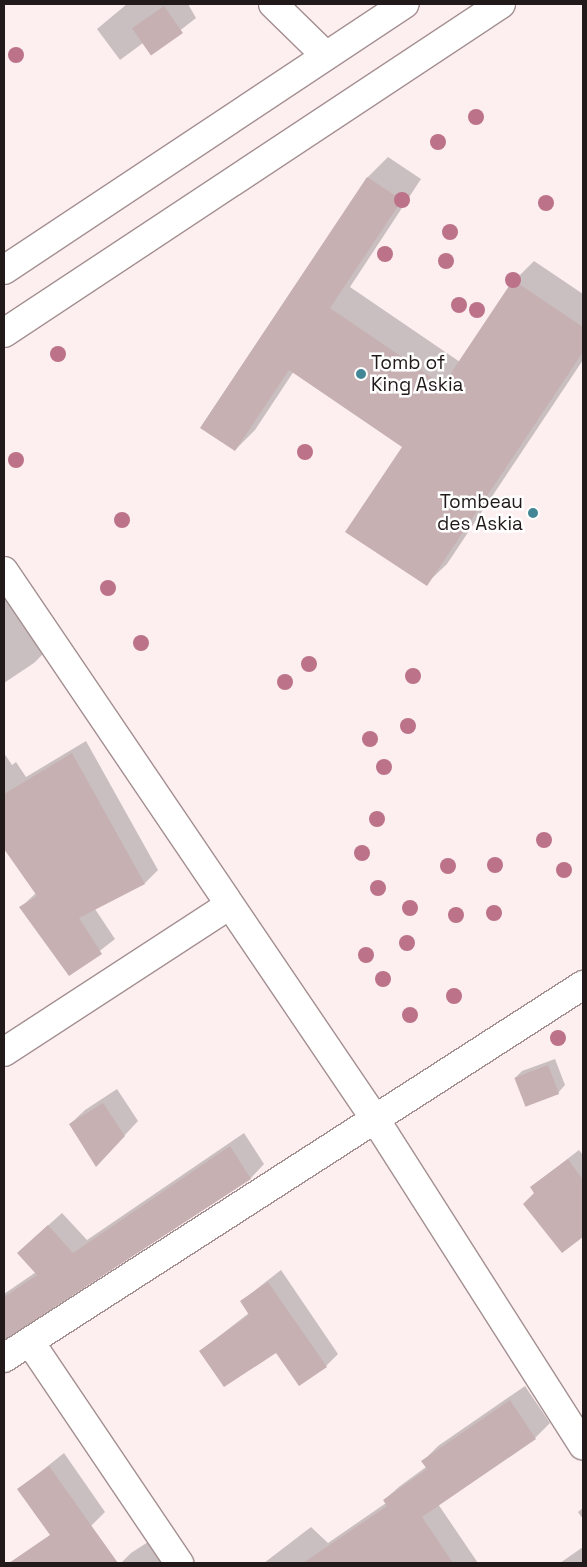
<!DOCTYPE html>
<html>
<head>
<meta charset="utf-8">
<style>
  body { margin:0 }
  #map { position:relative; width:587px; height:1567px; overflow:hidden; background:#fdeff0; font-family:"Space Grotesk",sans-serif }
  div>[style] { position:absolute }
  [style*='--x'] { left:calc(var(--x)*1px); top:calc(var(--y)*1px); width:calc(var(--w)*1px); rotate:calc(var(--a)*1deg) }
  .shadow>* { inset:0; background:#0003 }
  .building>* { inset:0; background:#c6b0b2; transform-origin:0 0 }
  .roads { filter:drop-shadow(1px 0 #a48f91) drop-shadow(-1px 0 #a48f91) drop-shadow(0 1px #a48f91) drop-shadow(0 -1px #a48f91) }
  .street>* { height:28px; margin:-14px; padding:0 14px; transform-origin:14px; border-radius:14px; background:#fff }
  .secondary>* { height:28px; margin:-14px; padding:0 14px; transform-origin:14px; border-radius:14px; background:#fff }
  .trees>* { width:16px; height:16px; margin:-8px; border-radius:50%; background:#bc7289 }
  .dots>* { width:14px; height:14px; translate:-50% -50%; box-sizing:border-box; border:2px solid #fff; border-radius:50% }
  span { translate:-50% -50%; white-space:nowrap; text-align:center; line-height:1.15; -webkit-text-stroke:5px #fff; paint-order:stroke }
  .poi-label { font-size:19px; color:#21191a }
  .left { translate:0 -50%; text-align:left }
  .right { translate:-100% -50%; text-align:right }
  .frame { position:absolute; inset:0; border:5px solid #21191a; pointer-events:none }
</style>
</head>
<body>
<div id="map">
  <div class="shadow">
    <i style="clip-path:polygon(127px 4px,188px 4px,196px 18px,150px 54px,143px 43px,120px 60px,97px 29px)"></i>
    <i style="clip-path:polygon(388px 157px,421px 179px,350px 287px,460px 362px,514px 281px,534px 261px,583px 294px,583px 360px,447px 564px,426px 584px,403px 447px,294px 371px,255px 430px,235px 450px,201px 427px,368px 177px)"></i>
    <i style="clip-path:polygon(4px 574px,51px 646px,34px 663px,4px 683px)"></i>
    <i style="clip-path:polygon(86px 741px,158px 870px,145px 883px,95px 909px,115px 939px,69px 975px,21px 907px,36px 893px,4px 846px,4px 753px,12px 765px,16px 762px,26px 777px)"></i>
    <i style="clip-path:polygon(555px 1059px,565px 1085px,558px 1093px,515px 1078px,522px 1071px)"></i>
    <i style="clip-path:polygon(117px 1089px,138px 1121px,110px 1151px,70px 1124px,85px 1110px)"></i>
    <i style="clip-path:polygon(244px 1133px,264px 1164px,251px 1178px,4px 1340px,4px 1294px,36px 1272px,32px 1240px,62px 1213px,87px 1240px)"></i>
    <i style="clip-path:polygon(579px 1150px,583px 1155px,583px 1235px,563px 1252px,531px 1187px)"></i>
    <i style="clip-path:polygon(281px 1270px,338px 1354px,326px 1366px,276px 1351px,200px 1351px,249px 1313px,241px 1301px)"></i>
    <i style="clip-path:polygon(525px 1386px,550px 1423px,535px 1438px,438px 1504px,478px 1563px,385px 1563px,378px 1554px,366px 1563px,264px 1563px,311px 1527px,328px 1543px,386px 1503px,384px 1500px,400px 1486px,426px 1467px,423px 1461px,438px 1446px)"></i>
    <i style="clip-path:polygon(64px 1453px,105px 1512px,91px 1526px,19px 1489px)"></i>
    <i style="clip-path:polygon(583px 1508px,583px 1519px,578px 1512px)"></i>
    <i style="clip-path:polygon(159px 1535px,177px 1563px,121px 1563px,131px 1553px)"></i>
    <i style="clip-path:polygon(583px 1547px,583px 1563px,560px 1563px)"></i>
  </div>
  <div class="building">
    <i style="left:164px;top:6px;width:33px;height:39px;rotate:55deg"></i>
    <i style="clip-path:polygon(367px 177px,402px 200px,330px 308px,443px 385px,513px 280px,583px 327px,583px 352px,427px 586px,345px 532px,402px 447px,289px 370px,235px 451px,200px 428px)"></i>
    <i style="clip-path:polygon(72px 753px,145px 884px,79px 918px,102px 954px,69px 976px,19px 907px,37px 896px,4px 849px,4px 794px)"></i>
    <i style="left:548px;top:1065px;width:31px;height:36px;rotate:69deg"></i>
    <i style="clip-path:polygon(103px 1103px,125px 1136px,96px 1167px,69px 1124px)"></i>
    <i style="clip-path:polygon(230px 1146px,251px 1179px,4px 1340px,4px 1297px,37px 1275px,17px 1253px,48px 1225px,73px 1253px)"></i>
    <i style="clip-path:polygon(568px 1159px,583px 1180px,583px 1237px,562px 1253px,523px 1204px,534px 1193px,530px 1187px)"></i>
    <i style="clip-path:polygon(268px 1282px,327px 1367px,299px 1386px,276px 1353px,224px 1387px,199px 1351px,249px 1315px,240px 1301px)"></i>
    <i style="clip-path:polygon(510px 1400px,536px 1439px,422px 1517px,453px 1563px,303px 1563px,387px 1506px,383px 1500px,427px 1469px,421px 1461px)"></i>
    <i style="clip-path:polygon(49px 1466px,118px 1563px,9px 1563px,50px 1535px,17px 1489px)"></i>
  </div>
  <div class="roads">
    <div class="street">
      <i style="--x:273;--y:4;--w:73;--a:44.4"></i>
      <i style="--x:4;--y:571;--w:662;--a:55.9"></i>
      <i style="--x:375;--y:1119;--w:387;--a:57.5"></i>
      <i style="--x:4;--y:1052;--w:267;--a:-33.1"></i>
      <i style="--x:30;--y:1342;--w:267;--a:56"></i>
      <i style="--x:4;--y:1358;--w:689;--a:-32.79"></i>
    </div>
    <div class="secondary">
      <i style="--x:4;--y:270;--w:481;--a:-33.6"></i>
      <i style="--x:4;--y:333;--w:596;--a:-33.5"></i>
    </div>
  </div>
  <div class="trees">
    <i style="left:16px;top:55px"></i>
    <i style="left:476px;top:117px"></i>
    <i style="left:438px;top:142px"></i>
    <i style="left:402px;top:200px"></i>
    <i style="left:546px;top:203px"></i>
    <i style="left:450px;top:232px"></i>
    <i style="left:385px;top:254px"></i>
    <i style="left:446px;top:261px"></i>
    <i style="left:513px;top:280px"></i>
    <i style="left:459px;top:305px"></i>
    <i style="left:477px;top:310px"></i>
    <i style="left:58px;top:354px"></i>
    <i style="left:305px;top:452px"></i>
    <i style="left:16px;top:460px"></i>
    <i style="left:122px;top:520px"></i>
    <i style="left:108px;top:588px"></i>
    <i style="left:141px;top:643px"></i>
    <i style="left:309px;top:664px"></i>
    <i style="left:413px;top:676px"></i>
    <i style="left:285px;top:682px"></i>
    <i style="left:408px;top:726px"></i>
    <i style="left:370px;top:739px"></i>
    <i style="left:384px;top:767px"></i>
    <i style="left:377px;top:819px"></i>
    <i style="left:544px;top:840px"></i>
    <i style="left:362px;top:853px"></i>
    <i style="left:495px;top:865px"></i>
    <i style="left:448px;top:866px"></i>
    <i style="left:564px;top:870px"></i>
    <i style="left:378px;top:888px"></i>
    <i style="left:410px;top:908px"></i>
    <i style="left:494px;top:913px"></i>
    <i style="left:456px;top:915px"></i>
    <i style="left:407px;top:943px"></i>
    <i style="left:366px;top:955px"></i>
    <i style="left:383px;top:979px"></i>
    <i style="left:454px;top:996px"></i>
    <i style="left:410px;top:1015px"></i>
    <i style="left:558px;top:1038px"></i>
  </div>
  <div class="dots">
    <i style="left:361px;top:374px;background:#438796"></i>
    <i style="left:533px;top:513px;background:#438796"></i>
  </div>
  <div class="poi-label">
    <span class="left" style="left:371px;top:374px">Tomb of<br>King Askia</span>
    <span class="right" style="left:523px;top:513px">Tombeau<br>des Askia</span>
  </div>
  <div class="frame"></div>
</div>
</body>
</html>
